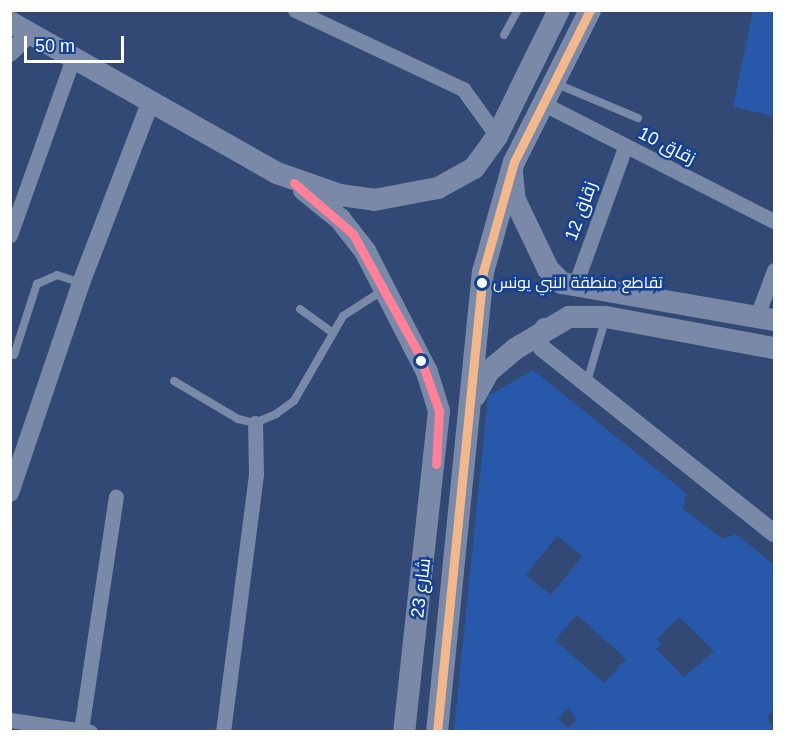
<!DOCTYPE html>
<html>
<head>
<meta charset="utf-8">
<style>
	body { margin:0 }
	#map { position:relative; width:785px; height:742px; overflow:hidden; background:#324975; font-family:Arial,Cairo,sans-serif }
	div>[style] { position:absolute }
	.green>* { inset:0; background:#2858a9 }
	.service>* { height:8px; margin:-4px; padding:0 4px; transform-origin:4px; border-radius:4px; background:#798aa8 }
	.minor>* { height:15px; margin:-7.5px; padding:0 7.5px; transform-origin:7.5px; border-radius:7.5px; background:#798aa8 }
	.tertiary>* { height:18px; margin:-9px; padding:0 9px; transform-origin:9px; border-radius:9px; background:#798aa8 }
	.primary>* { height:22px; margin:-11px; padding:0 11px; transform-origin:11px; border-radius:11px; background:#7989a7 }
	.bus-1>* { height:9px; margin:-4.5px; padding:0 4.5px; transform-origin:4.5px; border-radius:4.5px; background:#ff8098 }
	.bus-2>* { height:9px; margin:-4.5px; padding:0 4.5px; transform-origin:4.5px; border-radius:4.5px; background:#f1b78d }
	.dots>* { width:16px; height:16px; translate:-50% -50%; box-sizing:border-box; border:3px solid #154192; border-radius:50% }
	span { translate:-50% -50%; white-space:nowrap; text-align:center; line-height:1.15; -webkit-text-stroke:5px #154192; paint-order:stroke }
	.bus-label { font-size:16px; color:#fff }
	.left { translate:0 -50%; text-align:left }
	.street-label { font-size:18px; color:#fff }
	.frame { position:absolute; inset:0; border:12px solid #fff; pointer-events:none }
	.scale { position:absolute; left:24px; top:36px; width:100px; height:27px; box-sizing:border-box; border:3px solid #fff; border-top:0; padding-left:8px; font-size:18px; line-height:21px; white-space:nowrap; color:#fff; -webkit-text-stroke:4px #154192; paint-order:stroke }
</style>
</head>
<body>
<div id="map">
	<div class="green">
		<i style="clip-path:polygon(753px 11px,774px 11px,774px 116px,733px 107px)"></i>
		<i style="clip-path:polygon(evenodd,533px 370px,686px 493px,683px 509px,723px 539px,736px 534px,774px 565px,774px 709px,767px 717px,774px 731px,454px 731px,488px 396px,533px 370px,557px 536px,582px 556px,551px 595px,526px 575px,557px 536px,533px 370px,577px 615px,626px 659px,604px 683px,555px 640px,577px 615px,533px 370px,679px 617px,714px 651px,684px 677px,656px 649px,661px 644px,657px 639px,679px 617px,533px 370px,569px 708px,577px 720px,568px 728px,558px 718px,569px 708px)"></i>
	</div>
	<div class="service">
		<i style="left:504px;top:35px;width:29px;rotate:-61deg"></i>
		<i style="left:557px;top:84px;width:88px;rotate:22.8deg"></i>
		<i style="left:300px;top:309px;width:39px;rotate:36deg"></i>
		<i style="left:14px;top:355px;width:75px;rotate:-72.1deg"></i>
		<i style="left:37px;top:284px;width:22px;rotate:-24deg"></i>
		<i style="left:57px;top:275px;width:25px;rotate:18deg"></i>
		<i style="left:174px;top:381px;width:74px;rotate:30.7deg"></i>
		<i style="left:238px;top:419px;width:17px;rotate:13deg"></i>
		<i style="left:255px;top:423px;width:23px;rotate:-23deg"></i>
		<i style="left:276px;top:414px;width:22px;rotate:-36deg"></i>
		<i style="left:294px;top:401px;width:98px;rotate:-60deg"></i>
		<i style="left:343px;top:316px;width:46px;rotate:-32.7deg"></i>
		<i style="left:587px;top:382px;width:65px;rotate:-73.8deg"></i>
	</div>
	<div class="minor">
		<i style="left:295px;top:10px;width:186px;rotate:25.2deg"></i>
		<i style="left:463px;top:89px;width:58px;rotate:54.1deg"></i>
		<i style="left:542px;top:103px;width:260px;rotate:27deg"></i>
		<i style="left:10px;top:235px;width:188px;rotate:-70.4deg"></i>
		<i style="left:574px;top:288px;width:150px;rotate:-70.1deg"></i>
		<i style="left:757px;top:316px;width:49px;rotate:-69.7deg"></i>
		<i style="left:10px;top:720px;width:81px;rotate:8.5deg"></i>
		<i style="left:81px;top:730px;width:236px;rotate:-81.5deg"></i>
		<i style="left:223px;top:732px;width:261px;rotate:-82.7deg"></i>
		<i style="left:256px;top:473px;width:50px;rotate:-91.1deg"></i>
	</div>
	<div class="tertiary">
		<i style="left:10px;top:53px;width:28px;rotate:-45deg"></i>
		<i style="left:544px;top:327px;width:13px;rotate:122deg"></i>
		<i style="left:537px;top:338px;width:11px;rotate:63deg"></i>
		<i style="left:542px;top:348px;width:297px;rotate:38.6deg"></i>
		<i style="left:10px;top:493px;width:222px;rotate:-71.3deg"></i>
		<i style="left:81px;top:283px;width:193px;rotate:-69deg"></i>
	</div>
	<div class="primary">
		<i style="left:10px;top:22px;width:307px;rotate:29.5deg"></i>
		<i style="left:277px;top:173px;width:67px;rotate:19.2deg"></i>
		<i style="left:340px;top:195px;width:34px;rotate:8deg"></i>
		<i style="left:374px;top:200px;width:65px;rotate:-10.6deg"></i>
		<i style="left:438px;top:188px;width:41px;rotate:-29.1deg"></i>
		<i style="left:474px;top:168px;width:39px;rotate:-54deg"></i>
		<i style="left:497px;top:136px;width:140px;rotate:-63.8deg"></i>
		<i style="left:512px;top:173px;width:27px;rotate:84deg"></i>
		<i style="left:515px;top:200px;width:76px;rotate:64.4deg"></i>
		<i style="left:548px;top:269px;width:20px;rotate:45deg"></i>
		<i style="left:562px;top:283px;width:215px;rotate:9.9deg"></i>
		<i style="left:304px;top:190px;width:46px;rotate:38.9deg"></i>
		<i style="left:340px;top:219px;width:41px;rotate:52deg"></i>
		<i style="left:365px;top:251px;width:136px;rotate:62.9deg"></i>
		<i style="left:427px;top:372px;width:41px;rotate:72.9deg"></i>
		<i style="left:439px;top:411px;width:323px;rotate:96.2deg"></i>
		<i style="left:475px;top:396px;width:29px;rotate:-61deg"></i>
		<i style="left:489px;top:371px;width:34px;rotate:-40deg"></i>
		<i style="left:515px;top:349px;width:63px;rotate:-30.7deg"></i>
		<i style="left:569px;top:317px;width:37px"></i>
		<i style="left:606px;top:317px;width:171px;rotate:10.5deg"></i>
		<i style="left:437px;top:732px;width:462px;rotate:-84.3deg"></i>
		<i style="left:483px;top:272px;width:114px;rotate:-74.3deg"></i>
		<i style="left:514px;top:162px;width:170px;rotate:-63.4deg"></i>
	</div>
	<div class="bus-1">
		<i style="left:294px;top:183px;width:78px;rotate:40.8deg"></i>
		<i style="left:353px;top:234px;width:137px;rotate:61.2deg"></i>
		<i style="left:419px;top:354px;width:60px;rotate:70.7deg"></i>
		<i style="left:439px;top:411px;width:53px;rotate:93.2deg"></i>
	</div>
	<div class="bus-2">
		<i style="left:437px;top:732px;width:462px;rotate:-84.3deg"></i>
		<i style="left:483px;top:272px;width:114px;rotate:-74.3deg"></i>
		<i style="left:514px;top:162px;width:170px;rotate:-63.4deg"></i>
	</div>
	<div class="dots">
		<i style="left:482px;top:283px;background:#fff"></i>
		<i style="left:421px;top:361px;background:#fff"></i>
	</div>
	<div class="bus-label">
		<span class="left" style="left:493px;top:283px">تقاطع منطقة النبي يونس</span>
	</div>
	<div class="street-label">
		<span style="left:667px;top:146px;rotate:27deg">زقاق 10</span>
		<span style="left:581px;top:211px;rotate:-70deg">زقاق 12</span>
		<span style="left:421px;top:588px;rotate:-83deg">شارع 23</span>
	</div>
	<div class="frame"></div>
	<div class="scale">50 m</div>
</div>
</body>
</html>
